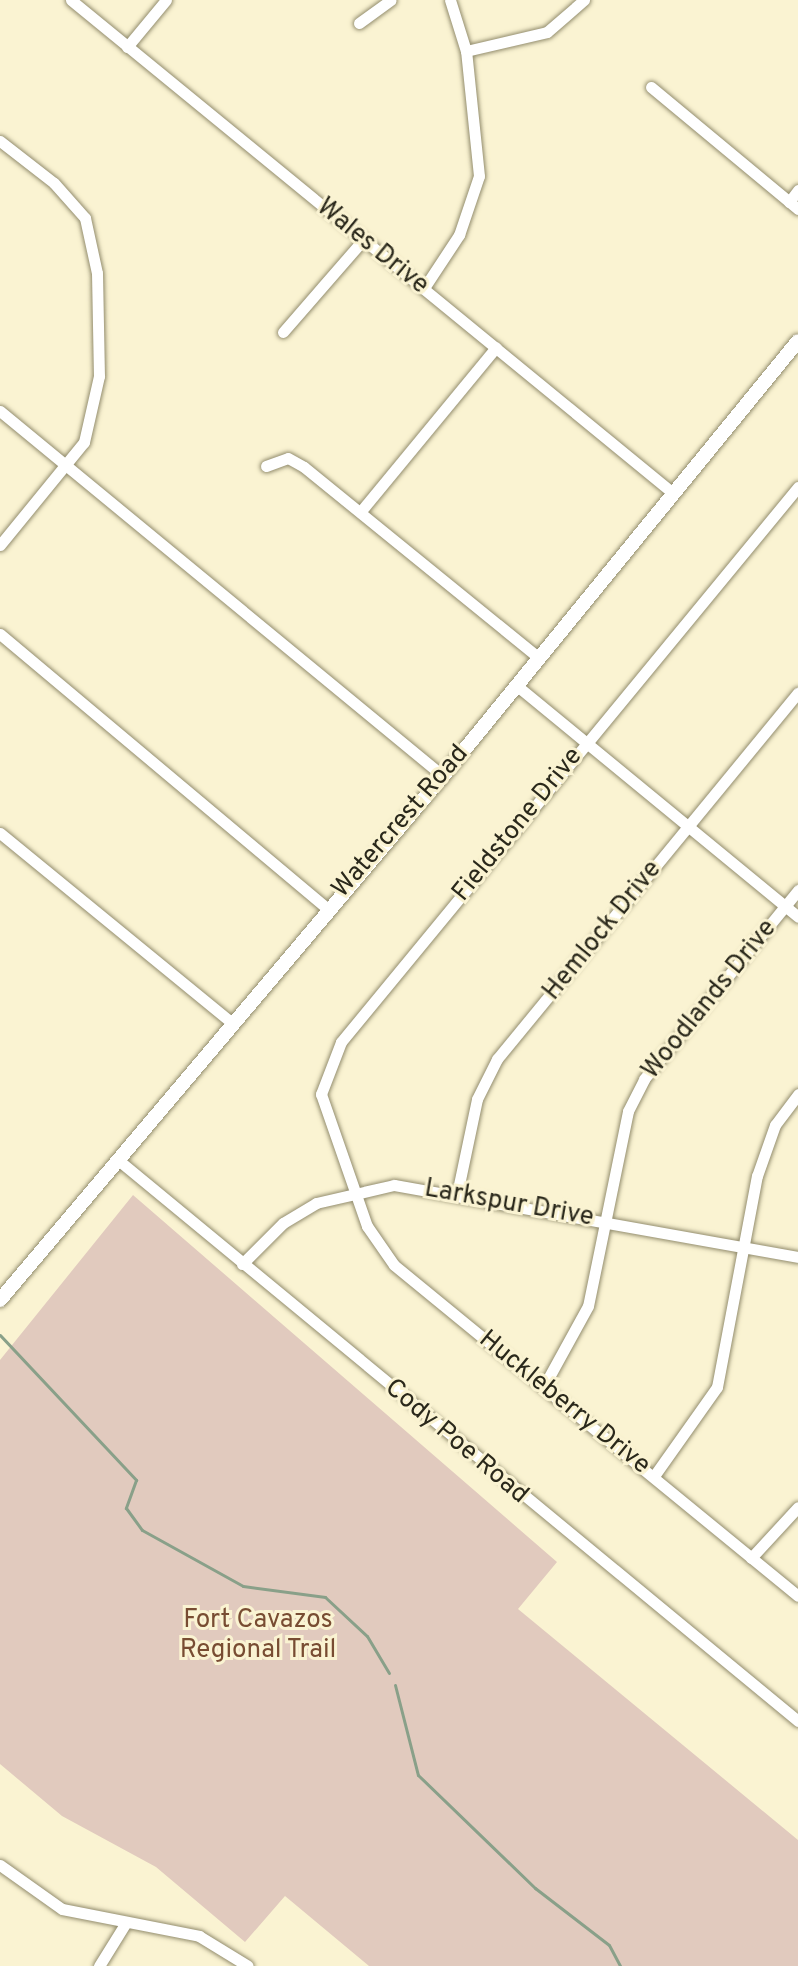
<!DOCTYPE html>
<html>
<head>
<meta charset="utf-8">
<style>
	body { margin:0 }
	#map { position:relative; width:798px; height:1966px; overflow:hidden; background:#faf3d2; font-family:Overpass,sans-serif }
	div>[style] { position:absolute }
	.green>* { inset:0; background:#e1cabe }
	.stream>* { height:3px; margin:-1.5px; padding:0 1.5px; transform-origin:1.5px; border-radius:1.5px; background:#89a089 }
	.roads { filter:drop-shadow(0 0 2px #938d6e) drop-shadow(0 0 2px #938d6e) }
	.minor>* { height:11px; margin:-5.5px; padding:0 5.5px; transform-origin:5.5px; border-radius:5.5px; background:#fff }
	.tertiary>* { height:14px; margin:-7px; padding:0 7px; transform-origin:7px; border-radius:7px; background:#fff }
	span { translate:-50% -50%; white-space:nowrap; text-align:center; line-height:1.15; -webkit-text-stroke:6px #faf3d2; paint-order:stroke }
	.street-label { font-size:26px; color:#2a281b }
	.park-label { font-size:26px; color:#784c32 }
</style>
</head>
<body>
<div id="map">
	<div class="green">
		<i style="clip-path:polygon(133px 1195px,557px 1562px,518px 1609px,798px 1840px,798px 1966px,369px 1966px,285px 1896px,245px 1942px,156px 1867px,62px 1816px,0 1764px,0 1360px)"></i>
	</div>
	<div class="stream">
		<i style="left:0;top:1335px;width:199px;rotate:46.8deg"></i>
		<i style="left:136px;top:1480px;width:30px;rotate:110deg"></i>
		<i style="left:126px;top:1508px;width:27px;rotate:54deg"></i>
		<i style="left:142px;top:1530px;width:115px;rotate:29deg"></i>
		<i style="left:243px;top:1586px;width:83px;rotate:7.6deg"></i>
		<i style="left:325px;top:1597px;width:57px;rotate:42.9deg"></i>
		<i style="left:367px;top:1636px;width:43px;rotate:59.3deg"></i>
		<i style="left:395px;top:1685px;width:93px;rotate:75.7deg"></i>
		<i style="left:418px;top:1775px;width:163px;rotate:44deg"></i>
		<i style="left:535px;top:1888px;width:93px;rotate:37.6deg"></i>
		<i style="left:609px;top:1945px;width:24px;rotate:62deg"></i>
	</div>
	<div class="roads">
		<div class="minor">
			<i style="left:71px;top:0;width:778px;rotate:39.32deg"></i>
			<i style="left:359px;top:23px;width:39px;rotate:-36deg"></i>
			<i style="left:127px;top:47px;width:61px;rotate:-50.3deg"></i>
			<i style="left:466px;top:51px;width:83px;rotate:-13.2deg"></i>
			<i style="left:547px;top:32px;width:49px;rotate:-40.9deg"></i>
			<i style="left:651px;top:87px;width:191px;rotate:39.7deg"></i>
			<i style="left:0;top:141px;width:68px;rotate:37.9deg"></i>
			<i style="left:54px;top:183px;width:47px;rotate:48.5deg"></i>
			<i style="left:85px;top:218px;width:56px;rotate:77.7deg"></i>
			<i style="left:97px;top:273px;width:103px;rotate:88.9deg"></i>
			<i style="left:99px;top:376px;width:68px;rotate:102.8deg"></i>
			<i style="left:84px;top:442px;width:133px;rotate:129.2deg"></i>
			<i style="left:789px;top:202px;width:15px;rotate:-53deg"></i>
			<i style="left:424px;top:288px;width:64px;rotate:-56.6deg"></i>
			<i style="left:459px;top:235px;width:62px;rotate:-71.3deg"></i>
			<i style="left:479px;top:176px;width:126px;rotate:-95.9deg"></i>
			<i style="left:466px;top:51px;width:53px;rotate:-107.4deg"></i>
			<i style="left:283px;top:332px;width:122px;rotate:-49deg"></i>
			<i style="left:0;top:411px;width:574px;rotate:39.49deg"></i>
			<i style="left:266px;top:466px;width:23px;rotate:-20deg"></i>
			<i style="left:288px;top:458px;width:18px;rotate:29deg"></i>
			<i style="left:304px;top:467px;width:301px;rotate:39.1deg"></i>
			<i style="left:798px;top:487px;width:719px;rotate:129.47deg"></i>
			<i style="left:341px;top:1042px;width:56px;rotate:111deg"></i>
			<i style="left:321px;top:1094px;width:140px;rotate:70.8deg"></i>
			<i style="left:367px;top:1226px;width:47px;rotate:55.3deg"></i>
			<i style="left:394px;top:1265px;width:522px;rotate:39.33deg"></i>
			<i style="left:361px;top:511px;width:212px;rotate:-50.5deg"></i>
			<i style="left:0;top:634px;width:426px;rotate:40deg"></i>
			<i style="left:516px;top:685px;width:365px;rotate:39.4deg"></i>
			<i style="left:0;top:833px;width:298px;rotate:39.3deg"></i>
			<i style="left:117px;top:1159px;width:883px;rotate:39.53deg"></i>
			<i style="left:457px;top:1194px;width:97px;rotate:-78.1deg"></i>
			<i style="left:477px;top:1099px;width:45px;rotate:-63.4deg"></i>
			<i style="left:497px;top:1059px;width:474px;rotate:-50.6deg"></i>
			<i style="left:242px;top:1264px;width:58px;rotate:-45deg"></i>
			<i style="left:283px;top:1223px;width:39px;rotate:-31deg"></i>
			<i style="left:316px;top:1203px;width:80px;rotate:-13deg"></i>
			<i style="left:394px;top:1185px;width:410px;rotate:10.1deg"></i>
			<i style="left:544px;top:1386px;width:91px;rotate:-61.2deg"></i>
			<i style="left:588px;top:1306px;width:199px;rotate:-78.4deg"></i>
			<i style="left:628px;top:1111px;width:36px;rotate:-63deg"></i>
			<i style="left:644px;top:1079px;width:244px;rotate:-50.8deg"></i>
			<i style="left:654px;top:1476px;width:109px;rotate:-54.7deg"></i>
			<i style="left:717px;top:1387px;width:215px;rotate:-79.3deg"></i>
			<i style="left:757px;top:1176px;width:54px;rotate:-70.6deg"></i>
			<i style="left:775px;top:1125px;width:39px;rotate:-53deg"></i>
			<i style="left:751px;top:1558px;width:69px;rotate:-47.3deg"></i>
			<i style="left:0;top:1865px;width:76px;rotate:35.4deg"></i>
			<i style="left:62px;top:1909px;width:140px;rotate:11.1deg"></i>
			<i style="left:199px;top:1936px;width:57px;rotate:31.5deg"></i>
			<i style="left:99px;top:1966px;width:49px;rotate:-58.2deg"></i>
		</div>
		<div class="tertiary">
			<i style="left:0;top:1300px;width:686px;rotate:-49.79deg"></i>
			<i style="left:443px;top:776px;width:561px;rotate:-50.78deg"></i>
		</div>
	</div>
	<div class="street-label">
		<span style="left:372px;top:247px;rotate:39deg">Wales Drive</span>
		<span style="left:401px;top:822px;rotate:-49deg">Watercrest Road</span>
		<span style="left:518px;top:825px;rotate:-51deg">Fieldstone Drive</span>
		<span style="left:603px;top:931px;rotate:-51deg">Hemlock Drive</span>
		<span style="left:710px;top:1000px;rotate:-51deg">Woodlands Drive</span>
		<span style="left:509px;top:1204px;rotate:10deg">Larkspur Drive</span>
		<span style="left:564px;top:1403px;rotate:39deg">Huckleberry Drive</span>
		<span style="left:456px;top:1442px;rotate:40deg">Cody Poe Road</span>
	</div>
	<div class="park-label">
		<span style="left:258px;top:1636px">Fort Cavazos<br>Regional Trail</span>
	</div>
</div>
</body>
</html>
